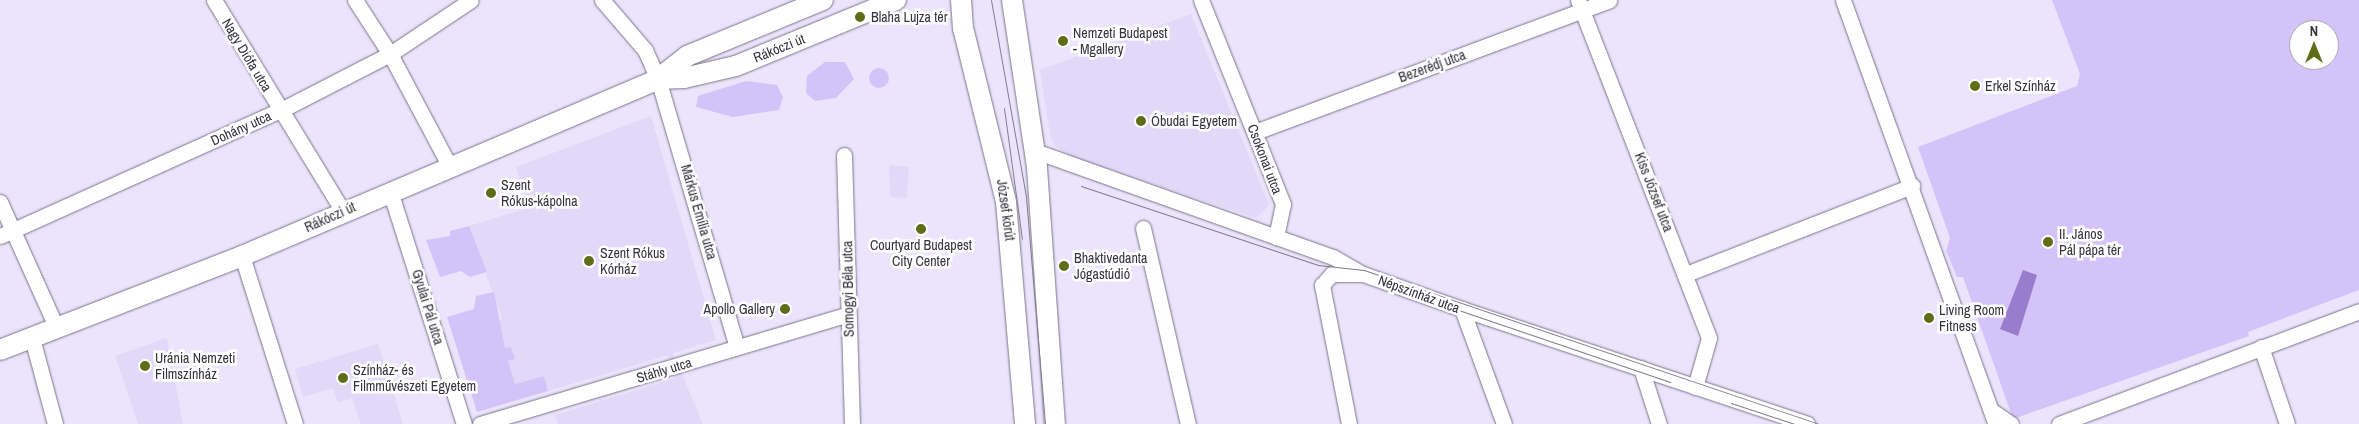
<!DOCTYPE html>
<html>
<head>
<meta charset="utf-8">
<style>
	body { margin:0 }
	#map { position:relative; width:2359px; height:424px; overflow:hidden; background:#ebe4fc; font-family:"Archivo Narrow",sans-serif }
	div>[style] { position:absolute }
	.built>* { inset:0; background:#e2d9f8 }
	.green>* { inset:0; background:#d4c3f9 }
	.round { border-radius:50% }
	.water>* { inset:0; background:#987dcc }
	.roads { filter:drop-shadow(0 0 1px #7a7489) drop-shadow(0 0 1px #7a7489) }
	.minor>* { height:15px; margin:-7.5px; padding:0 7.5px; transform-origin:7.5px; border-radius:7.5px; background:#fff }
	.major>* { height:20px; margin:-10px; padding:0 10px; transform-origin:10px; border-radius:10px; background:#fff }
	.tram>* { height:1px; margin:-0.5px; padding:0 0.5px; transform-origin:0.5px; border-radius:0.5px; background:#827d8c }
	.dots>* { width:14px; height:14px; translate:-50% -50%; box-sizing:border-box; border:2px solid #fff; border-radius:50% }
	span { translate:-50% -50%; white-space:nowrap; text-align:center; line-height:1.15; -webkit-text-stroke:5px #fff; paint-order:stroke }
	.poi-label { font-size:14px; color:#36333c }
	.left { translate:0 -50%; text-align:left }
	.right { translate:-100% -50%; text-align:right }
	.street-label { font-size:14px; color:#36333c }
	.north { position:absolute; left:2289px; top:20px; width:50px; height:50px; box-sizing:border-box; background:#fff; border:1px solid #afadb1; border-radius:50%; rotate:0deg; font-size:14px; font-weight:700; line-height:20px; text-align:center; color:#36333c }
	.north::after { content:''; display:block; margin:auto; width:18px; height:22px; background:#5f6d18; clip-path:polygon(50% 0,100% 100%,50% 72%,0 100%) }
</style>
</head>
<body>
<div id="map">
	<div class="built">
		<i style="clip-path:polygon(1191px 14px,1269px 205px,1256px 218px,1071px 157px,1055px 146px,1050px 135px,1040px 70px)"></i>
		<i style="clip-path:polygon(651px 116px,716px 340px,673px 353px,703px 424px,558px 424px,555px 415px,675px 378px,668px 355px,548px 391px,544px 376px,515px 384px,508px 361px,515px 359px,505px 348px,497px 321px,502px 319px,469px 226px,527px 208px,516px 167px)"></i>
		<i style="clip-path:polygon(889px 165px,909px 167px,907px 198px,890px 197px)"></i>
		<i style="clip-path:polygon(167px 338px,183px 424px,138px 424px,115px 356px)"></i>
		<i style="clip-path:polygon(378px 344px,403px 424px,361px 424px,352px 398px,338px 403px,333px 388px,303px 397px,295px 369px)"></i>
	</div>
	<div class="green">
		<i style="clip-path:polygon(evenodd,2052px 0,2359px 0,2359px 290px,2248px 332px,2249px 336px,2013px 419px,1963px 277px,1957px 277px,1946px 251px,1950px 238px,1918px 147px,2077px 86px,2080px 74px,2052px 0,2299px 30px,2329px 30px,2329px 60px,2299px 60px,2299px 30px)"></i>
		<i style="clip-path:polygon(825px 62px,845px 62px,854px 79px,836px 98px,815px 101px,806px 93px,807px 76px)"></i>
		<i class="round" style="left:869px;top:68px;width:20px;height:20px"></i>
		<i style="clip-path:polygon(746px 81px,777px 85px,783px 97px,779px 110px,733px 117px,696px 107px,698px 96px)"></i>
		<i style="clip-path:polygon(469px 226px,487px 272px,470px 277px,461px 271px,440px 277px,426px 240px,450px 236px,450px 231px)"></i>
		<i style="clip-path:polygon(494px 292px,505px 348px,511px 347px,515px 359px,508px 361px,515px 384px,544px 376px,548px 391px,477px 412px,447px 317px,474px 309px,476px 296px)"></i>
	</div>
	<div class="water">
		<i style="clip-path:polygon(2023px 270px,2037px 275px,2018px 336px,2000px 329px)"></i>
	</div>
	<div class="roads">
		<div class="minor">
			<i style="left:214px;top:0;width:247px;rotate:58.6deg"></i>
			<i style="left:355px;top:0;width:64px;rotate:57.1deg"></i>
			<i style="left:390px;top:54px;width:126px;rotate:62deg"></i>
			<i style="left:602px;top:0;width:66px;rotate:49.3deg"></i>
			<i style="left:645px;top:50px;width:32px;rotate:66deg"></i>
			<i style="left:658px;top:79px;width:279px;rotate:73.6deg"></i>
			<i style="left:1201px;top:0;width:220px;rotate:68.1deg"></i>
			<i style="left:1283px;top:204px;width:34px;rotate:102deg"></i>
			<i style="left:1578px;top:0;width:362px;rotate:68.8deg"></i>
			<i style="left:1709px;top:338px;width:51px;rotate:105.9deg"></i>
			<i style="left:1843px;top:0;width:451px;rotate:70.2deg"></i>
			<i style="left:1255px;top:132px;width:378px;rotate:-20.4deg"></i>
			<i style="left:1035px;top:151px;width:316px;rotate:19.6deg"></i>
			<i style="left:1333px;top:257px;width:34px;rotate:30deg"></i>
			<i style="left:1363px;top:274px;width:105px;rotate:19.5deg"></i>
			<i style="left:1462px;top:309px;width:364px;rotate:18.4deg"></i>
			<i style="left:844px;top:155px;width:269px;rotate:88.3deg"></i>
			<i style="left:390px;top:191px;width:244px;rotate:72.4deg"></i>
			<i style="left:0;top:202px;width:139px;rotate:65.8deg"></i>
			<i style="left:1143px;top:228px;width:201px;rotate:77.1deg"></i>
			<i style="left:0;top:236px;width:308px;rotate:-24.2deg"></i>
			<i style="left:281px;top:110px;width:123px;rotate:-27.2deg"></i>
			<i style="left:390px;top:54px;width:97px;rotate:-33.7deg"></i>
			<i style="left:242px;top:256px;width:176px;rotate:72.5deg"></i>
			<i style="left:1686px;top:274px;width:243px;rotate:-21.3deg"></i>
			<i style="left:1462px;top:309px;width:122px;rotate:69.9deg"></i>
			<i style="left:32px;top:338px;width:89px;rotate:75deg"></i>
			<i style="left:2261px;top:347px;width:81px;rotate:71.3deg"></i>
			<i style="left:1641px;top:368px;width:59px;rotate:72.2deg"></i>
			<i style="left:1992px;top:411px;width:23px;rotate:34deg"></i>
			<i style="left:480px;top:424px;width:384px;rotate:-16.6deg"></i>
			<i style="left:1349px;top:424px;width:142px;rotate:-101deg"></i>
			<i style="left:1322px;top:285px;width:15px;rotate:-48deg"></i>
			<i style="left:1332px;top:274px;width:29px"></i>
			<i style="left:2059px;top:424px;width:321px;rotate:-20.6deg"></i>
		</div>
		<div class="major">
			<i style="left:961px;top:0;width:28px;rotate:86deg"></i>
			<i style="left:963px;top:28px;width:179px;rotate:76.1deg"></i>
			<i style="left:1006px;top:202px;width:223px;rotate:85.1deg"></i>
			<i style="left:1012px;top:0;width:170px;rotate:81.5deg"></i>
			<i style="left:1037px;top:168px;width:257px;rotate:86deg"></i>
			<i style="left:658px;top:79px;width:26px;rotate:-2deg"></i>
			<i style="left:684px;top:78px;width:53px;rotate:-13deg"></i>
			<i style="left:736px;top:66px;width:173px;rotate:-22.4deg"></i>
			<i style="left:0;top:350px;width:260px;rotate:-21.2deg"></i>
			<i style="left:242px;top:256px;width:452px;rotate:-23deg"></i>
			<i style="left:658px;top:79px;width:37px;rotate:-38deg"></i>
			<i style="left:687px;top:56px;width:147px;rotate:-22.4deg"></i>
		</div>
	</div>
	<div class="tram">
		<i style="left:991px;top:0;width:200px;rotate:79.9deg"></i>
		<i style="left:1026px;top:197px;width:228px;rotate:85.2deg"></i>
		<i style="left:1004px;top:108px;width:132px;rotate:82.2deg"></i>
		<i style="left:1081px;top:186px;width:250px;rotate:18.4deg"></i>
		<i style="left:1318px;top:265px;width:46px;rotate:6.2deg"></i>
		<i style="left:1364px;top:270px;width:480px;rotate:18.7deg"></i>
		<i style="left:1388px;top:286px;width:298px;rotate:18.8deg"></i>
		<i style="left:1731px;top:403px;width:67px;rotate:18.2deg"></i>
	</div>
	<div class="dots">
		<i style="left:860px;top:17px;background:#5f6d18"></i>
		<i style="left:1063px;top:41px;background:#5f6d18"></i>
		<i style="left:1975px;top:86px;background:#5f6d18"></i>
		<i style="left:1141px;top:121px;background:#5f6d18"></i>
		<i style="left:491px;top:193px;background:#5f6d18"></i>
		<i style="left:921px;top:229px;background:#5f6d18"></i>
		<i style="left:2048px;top:242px;background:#5f6d18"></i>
		<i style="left:589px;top:261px;background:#5f6d18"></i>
		<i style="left:1064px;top:266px;background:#5f6d18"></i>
		<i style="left:785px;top:309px;background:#5f6d18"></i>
		<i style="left:1929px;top:318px;background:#5f6d18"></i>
		<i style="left:145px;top:366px;background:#5f6d18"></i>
		<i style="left:343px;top:378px;background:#5f6d18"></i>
	</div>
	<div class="poi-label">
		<span class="left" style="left:871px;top:17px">Blaha Lujza tér</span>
		<span class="left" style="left:1073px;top:41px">Nemzeti Budapest<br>- Mgallery</span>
		<span class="left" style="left:1985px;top:86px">Erkel Színház</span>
		<span class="left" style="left:1151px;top:121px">Óbudai Egyetem</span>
		<span class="left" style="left:501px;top:193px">Szent<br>Rókus-kápolna</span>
		<span class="left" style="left:2059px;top:242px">II. János<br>Pál pápa tér</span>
		<span style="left:921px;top:253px">Courtyard Budapest<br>City Center</span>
		<span class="left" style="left:600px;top:261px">Szent Rókus<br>Kórház</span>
		<span class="left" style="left:1074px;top:266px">Bhaktivedanta<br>Jógastúdió</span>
		<span class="right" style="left:775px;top:309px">Apollo Gallery</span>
		<span class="left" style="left:1939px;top:318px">Living Room<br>Fitness</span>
		<span class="left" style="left:155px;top:366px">Uránia Nemzeti<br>Filmszínház</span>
		<span class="left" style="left:353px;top:378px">Színház- és<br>Filmművészeti Egyetem</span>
	</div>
	<div class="street-label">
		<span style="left:779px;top:48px;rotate:-22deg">Rákóczi út</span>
		<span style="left:247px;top:55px;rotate:59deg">Nagy Diófa utca</span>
		<span style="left:1432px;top:66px;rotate:-20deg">Bezerédj utca</span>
		<span style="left:241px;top:128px;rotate:-24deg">Dohány utca</span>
		<span style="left:1265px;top:159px;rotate:69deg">Csokonai utca</span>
		<span style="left:1654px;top:192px;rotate:69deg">Kiss József utca</span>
		<span style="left:1006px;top:210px;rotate:82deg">József körút</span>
		<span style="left:699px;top:212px;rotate:74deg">Márkus Emília utca</span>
		<span style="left:330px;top:217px;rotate:-24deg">Rákóczi út</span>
		<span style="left:848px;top:289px;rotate:-91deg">Somogyi Béla utca</span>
		<span style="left:1419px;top:294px;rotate:20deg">Népszínház utca</span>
		<span style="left:428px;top:307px;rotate:73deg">Gyulai Pál utca</span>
		<span style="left:664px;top:370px;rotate:-17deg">Stáhly utca</span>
	</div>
	<div class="north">N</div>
</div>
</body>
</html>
